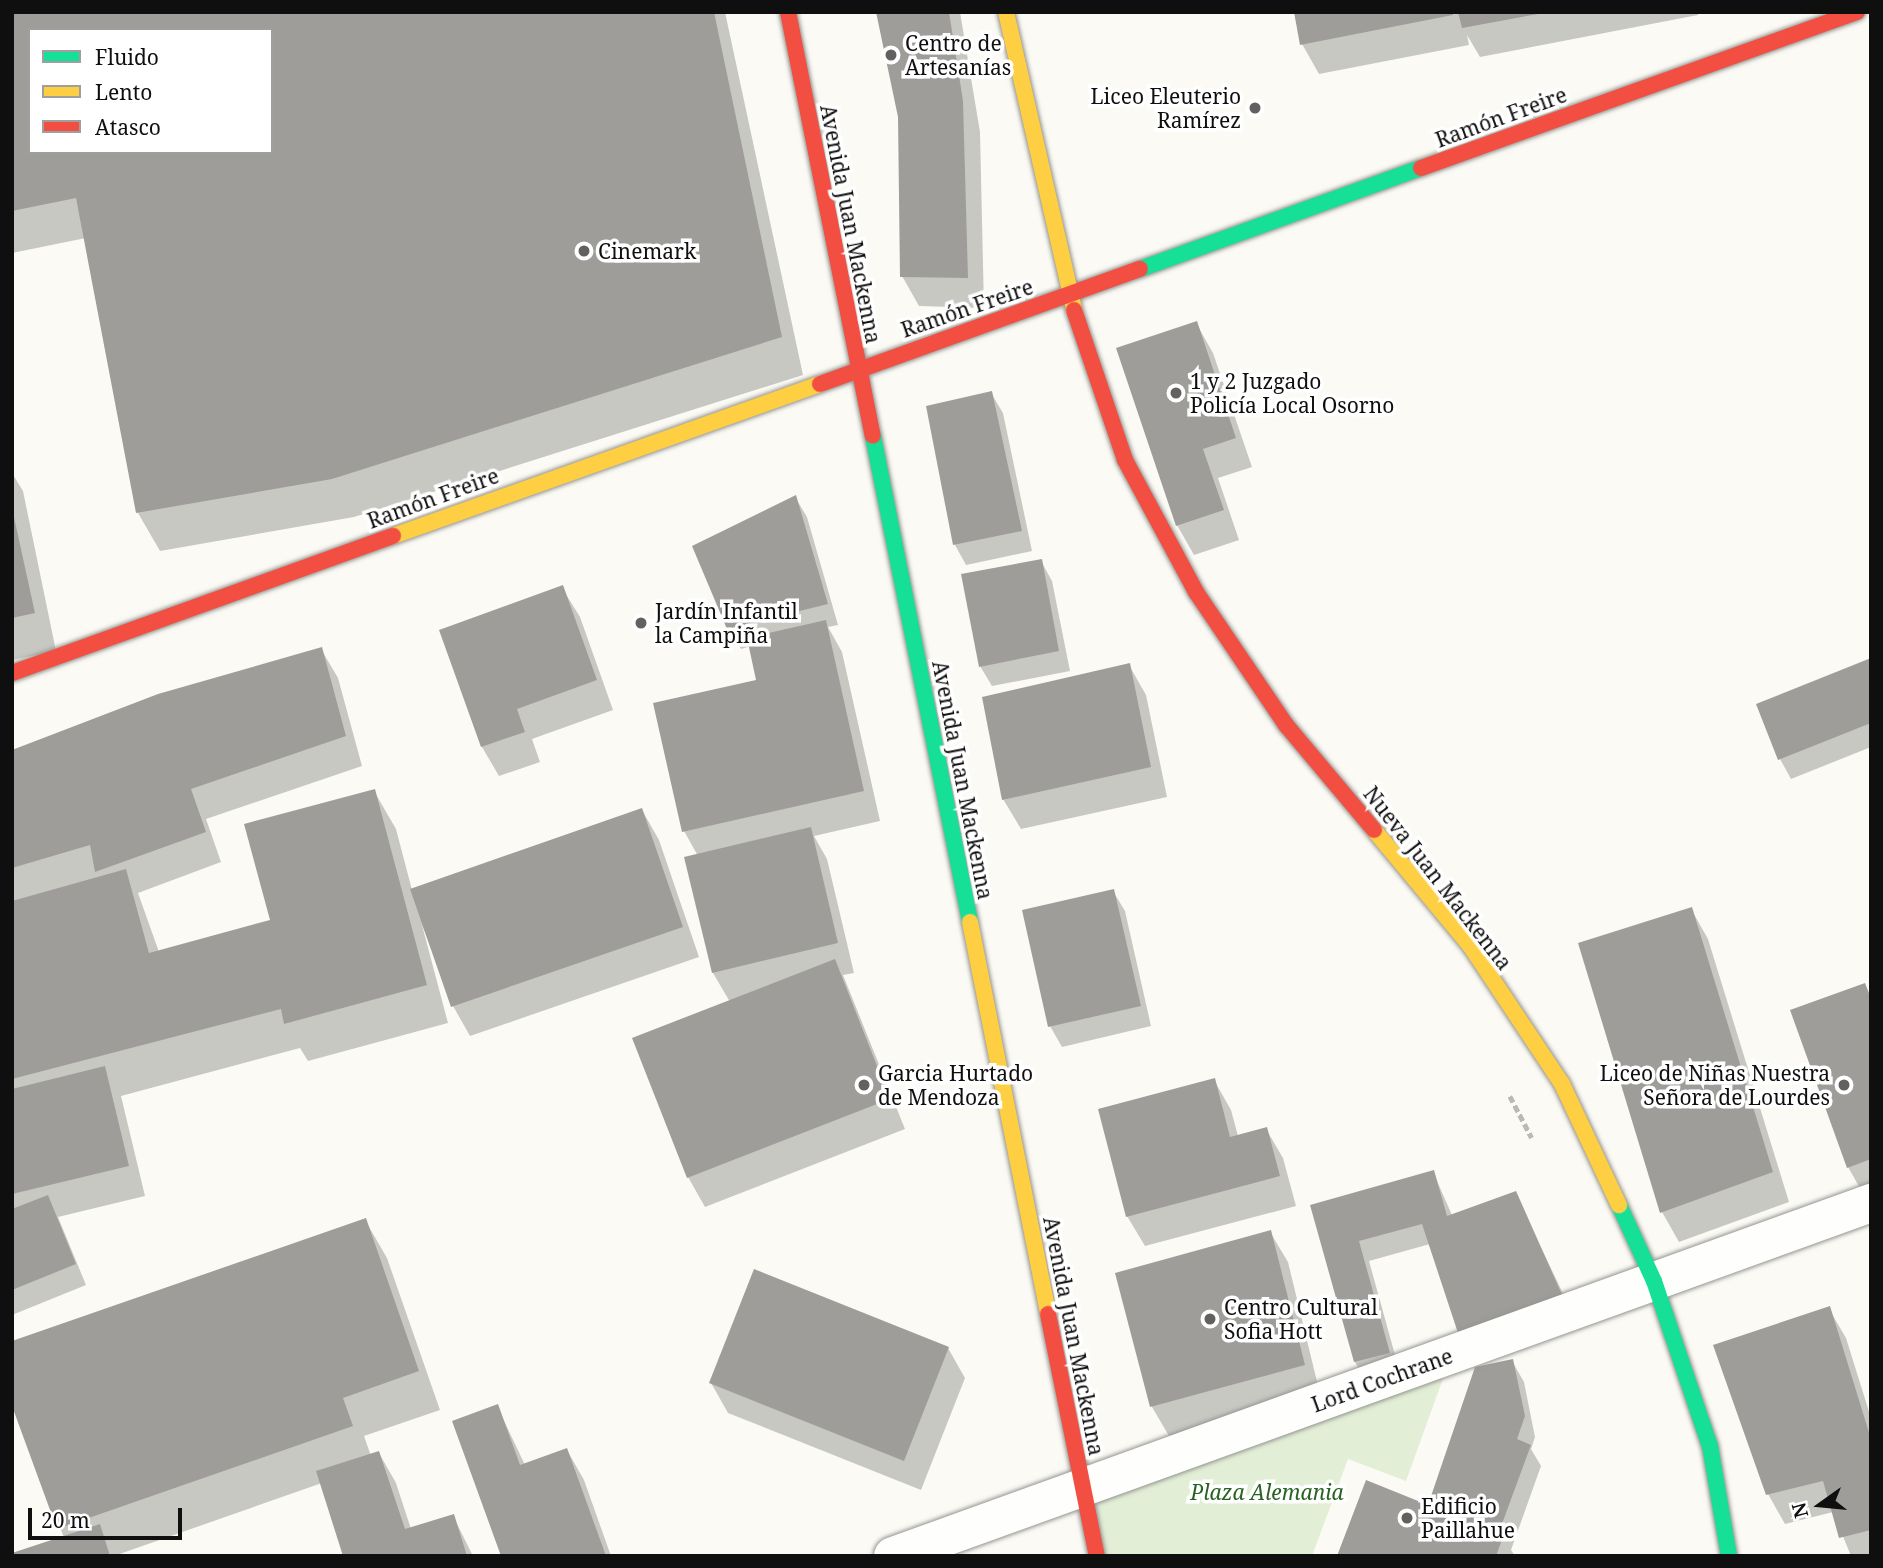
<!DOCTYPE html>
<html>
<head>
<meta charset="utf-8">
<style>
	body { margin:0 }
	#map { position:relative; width:1883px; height:1568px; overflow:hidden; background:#fbfaf4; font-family:"Noto Serif",serif }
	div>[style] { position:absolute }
	.green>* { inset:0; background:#e2efd6 }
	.shadow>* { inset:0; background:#0003 }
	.building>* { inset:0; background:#9f9d9a }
	.path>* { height:4.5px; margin-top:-2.25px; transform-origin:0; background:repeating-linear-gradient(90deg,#b9b9b8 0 7px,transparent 0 10.5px) }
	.roads { filter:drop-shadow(0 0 2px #959592) drop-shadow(0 0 2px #959592) }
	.street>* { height:38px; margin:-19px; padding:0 19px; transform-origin:19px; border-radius:19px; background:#fefefd }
	.fast>* { height:16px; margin:-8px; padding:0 8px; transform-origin:8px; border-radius:8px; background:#16e098 }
	.slow>* { height:16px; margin:-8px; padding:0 8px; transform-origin:8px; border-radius:8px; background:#ffcf43 }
	.jam>* { height:16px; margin:-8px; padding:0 8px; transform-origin:8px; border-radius:8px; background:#f24e42 }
	.dots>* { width:19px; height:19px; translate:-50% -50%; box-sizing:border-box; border:4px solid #fff; border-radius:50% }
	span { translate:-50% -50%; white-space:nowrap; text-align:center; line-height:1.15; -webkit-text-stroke:7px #fff; paint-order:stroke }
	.poi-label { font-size:21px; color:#0f0f0f }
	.left { translate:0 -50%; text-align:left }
	.right { translate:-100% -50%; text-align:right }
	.street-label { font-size:21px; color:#0f0f0f }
	.park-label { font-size:21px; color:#296223; font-style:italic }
	.frame { position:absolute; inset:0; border:14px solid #0f0f0f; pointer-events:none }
	.legend { position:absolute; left:28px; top:28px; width:245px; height:126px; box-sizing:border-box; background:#fff; border:2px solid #9f9f9f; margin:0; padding:9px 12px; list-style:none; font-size:21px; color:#0f0f0f }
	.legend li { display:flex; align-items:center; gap:14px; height:35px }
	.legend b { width:35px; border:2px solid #9f9f9f }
	.north { position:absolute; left:1785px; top:1470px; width:70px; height:70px; -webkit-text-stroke:5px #fff; paint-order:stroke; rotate:255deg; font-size:19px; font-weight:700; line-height:28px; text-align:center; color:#0f0f0f }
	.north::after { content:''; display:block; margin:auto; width:24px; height:32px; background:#0f0f0f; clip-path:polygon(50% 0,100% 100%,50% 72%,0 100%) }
	.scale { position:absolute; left:28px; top:1508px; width:154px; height:32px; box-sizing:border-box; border:4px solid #0f0f0f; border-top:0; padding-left:9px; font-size:21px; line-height:24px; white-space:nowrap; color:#0f0f0f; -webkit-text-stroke:5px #fff; paint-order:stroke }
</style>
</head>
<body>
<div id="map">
	<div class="green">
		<i style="clip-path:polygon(1449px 1362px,1406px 1481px,1348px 1459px,1312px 1556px,1097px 1556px,1084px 1489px)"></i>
	</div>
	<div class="shadow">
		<i style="clip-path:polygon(evenodd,12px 12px,725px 12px,803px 375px,354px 517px,160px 551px,138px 513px,86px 238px,12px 253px,12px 12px,30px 30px,271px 30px,271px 152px,30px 152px,30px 30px)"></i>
		<i style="clip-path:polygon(878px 12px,960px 12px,980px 132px,984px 308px,919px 306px,902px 276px,900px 117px)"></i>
		<i style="clip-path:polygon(1296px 12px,1698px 12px,1698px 15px,1480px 57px,1467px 35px,1469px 45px,1319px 74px,1302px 44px)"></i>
		<i style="clip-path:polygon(1196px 323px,1213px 353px,1252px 467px,1218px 478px,1239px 540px,1194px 555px,1177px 525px)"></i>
		<i style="clip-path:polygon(991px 393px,1003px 413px,1032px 551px,966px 565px,955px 545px)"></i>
		<i style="clip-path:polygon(12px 473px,23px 491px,56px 651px,12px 660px)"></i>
		<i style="clip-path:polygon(795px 497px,807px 517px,838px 625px,828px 627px,842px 652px,880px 821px,814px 836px,827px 859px,854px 973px,843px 975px,905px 1129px,705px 1207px,688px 1177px,730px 1002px,713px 973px,686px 858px,698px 856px,684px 831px,758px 682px,751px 646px,741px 649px,729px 628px)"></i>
		<i style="clip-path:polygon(1041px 561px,1052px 581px,1070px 671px,992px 686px,980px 666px)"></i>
		<i style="clip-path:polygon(562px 588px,580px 617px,613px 710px,532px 739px,540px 762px,499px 776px,482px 747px,441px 631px)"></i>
		<i style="clip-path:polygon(321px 649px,338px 678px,362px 766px,206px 819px,221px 862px,138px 893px,159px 952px,272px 921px,374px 791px,396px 829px,412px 890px,642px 810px,659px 840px,699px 957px,470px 1036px,453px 1006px,422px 925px,448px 1023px,308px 1061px,300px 1048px,121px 1096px,145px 1196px,58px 1217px,86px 1285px,12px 1315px,12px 754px)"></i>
		<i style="clip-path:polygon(1871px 660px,1871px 747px,1791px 779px,1780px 759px)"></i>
		<i style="clip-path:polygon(1129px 665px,1146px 695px,1167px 797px,1021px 829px,1003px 799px)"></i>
		<i style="clip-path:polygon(1113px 891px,1125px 911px,1151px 1026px,1062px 1047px,1050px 1026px)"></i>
		<i style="clip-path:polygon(1691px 909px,1708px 939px,1789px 1202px,1679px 1242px,1662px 1212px)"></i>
		<i style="clip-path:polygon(1865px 985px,1871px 996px,1871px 1195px,1865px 1197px,1848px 1167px)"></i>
		<i style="clip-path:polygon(1214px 1080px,1231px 1110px,1238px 1136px,1266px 1129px,1283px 1158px,1296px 1206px,1145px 1246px,1127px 1216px)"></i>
		<i style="clip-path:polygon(1433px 1172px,1452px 1215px,1515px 1193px,1579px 1327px,1430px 1244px,1369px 1261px,1400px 1373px,1367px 1382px,1355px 1362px,1312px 1206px)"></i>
		<i style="clip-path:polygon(365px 1220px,387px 1258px,440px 1410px,364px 1436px,371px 1456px,379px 1453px,396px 1483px,411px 1529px,453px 1516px,473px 1556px,345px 1556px,322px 1483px,114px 1556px,12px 1556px,64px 1538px,12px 1396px)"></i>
		<i style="clip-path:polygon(1270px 1232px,1288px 1262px,1320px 1394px,1169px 1436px,1152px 1407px,1118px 1275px)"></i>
		<i style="clip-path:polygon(1829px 1309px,1846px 1338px,1871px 1418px,1871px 1556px,1851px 1556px,1833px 1512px,1785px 1524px,1768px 1494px)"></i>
		<i style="clip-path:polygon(948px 1348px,965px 1378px,921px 1490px,728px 1413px,711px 1383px)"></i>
		<i style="clip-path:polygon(1512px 1361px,1524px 1382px,1535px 1437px,1531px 1449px,1541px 1466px,1511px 1550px,1515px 1556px,1339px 1556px,1429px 1507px)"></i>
		<i style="clip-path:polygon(497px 1406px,525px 1465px,567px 1450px,584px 1480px,611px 1556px,503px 1556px)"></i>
	</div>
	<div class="building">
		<i style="clip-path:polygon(evenodd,12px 12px,714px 12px,782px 337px,332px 479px,136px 513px,76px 198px,12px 211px,12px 12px,30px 30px,271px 30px,271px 152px,30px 152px,30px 30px)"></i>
		<i style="clip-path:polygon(876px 12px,949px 12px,963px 101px,968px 278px,900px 277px,898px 117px)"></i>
		<i style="clip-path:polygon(1294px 12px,1452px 12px,1453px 15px,1300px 45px)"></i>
		<i style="clip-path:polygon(1458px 12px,1538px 12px,1538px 14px,1462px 28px)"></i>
		<i style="clip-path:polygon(1197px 321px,1236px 438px,1203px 449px,1224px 510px,1176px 526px,1116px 348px)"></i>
		<i style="clip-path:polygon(992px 391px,1022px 531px,953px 545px,926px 406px)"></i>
		<i style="clip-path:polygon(796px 495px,828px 604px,727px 629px,692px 546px)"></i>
		<i style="clip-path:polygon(12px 508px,35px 613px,12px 618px)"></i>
		<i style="clip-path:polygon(1042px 559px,1059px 651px,979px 667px,961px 574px)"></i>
		<i style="clip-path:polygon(563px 585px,597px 680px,517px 709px,525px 732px,481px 747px,439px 630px)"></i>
		<i style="clip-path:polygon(826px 620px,864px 791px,682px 832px,653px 703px,756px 680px,747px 638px)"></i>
		<i style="clip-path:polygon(322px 647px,346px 736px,191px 789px,206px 832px,95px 872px,90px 845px,12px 868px,12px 750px,158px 694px)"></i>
		<i style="clip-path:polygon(1871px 658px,1871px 723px,1778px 760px,1756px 704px)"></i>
		<i style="clip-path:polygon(1130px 663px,1151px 767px,1002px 800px,982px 697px)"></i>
		<i style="clip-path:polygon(375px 789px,427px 985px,284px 1024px,281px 1009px,12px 1079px,12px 901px,126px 869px,149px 953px,270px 920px,244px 824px)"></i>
		<i style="clip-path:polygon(642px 808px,683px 927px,451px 1007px,410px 889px)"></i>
		<i style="clip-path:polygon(811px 827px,838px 943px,712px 973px,684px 857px)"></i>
		<i style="clip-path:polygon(1114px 889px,1141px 1006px,1048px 1027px,1022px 910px)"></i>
		<i style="clip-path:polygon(1692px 907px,1773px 1172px,1660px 1213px,1578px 943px)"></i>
		<i style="clip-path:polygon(835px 959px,890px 1099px,687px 1178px,632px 1038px)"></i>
		<i style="clip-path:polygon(1865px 983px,1871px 999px,1871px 1159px,1847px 1168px,1790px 1010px)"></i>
		<i style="clip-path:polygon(105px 1066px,129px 1166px,12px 1194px,12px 1089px)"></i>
		<i style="clip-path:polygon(1215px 1078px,1230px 1137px,1267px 1127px,1280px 1176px,1126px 1217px,1098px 1109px)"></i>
		<i style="clip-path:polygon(1434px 1170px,1447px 1216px,1516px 1191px,1563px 1297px,1458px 1333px,1422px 1224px,1359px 1241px,1390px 1353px,1354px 1362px,1310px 1205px)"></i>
		<i style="clip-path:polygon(48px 1195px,76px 1264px,12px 1290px,12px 1209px)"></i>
		<i style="clip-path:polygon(366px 1218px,419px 1371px,343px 1398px,353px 1426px,57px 1529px,12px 1406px,12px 1341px)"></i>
		<i style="clip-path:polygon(1271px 1230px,1305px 1365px,1150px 1407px,1115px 1273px)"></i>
		<i style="clip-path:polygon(754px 1269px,949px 1347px,904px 1461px,709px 1383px)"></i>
		<i style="clip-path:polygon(1830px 1306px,1871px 1439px,1871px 1530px,1839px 1538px,1823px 1481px,1766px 1495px,1713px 1345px)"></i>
		<i style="clip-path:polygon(1513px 1359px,1525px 1416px,1517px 1439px,1531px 1445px,1499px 1532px,1504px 1534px,1496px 1556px,1337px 1556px,1366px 1480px,1428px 1505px,1475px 1367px)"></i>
		<i style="clip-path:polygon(498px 1404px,520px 1465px,567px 1448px,606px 1556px,501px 1556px,452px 1421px)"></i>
		<i style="clip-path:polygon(379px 1451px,405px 1529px,454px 1514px,467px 1556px,343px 1556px,316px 1471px)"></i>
		<i style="clip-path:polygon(100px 1524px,110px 1556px,12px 1556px,12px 1553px)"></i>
	</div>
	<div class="path">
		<i style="left:1510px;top:1096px;width:47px;rotate:62.4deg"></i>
	</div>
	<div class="roads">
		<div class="street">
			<i style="left:893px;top:1556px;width:1040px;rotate:-19.85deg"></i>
		</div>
		<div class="fast">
			<i style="left:1140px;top:269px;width:299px;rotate:-19.8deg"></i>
			<i style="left:873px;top:436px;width:496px;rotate:78.7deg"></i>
			<i style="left:1619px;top:1205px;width:84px;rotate:65.3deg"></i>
			<i style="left:1654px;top:1281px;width:174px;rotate:71.3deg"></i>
			<i style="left:1710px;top:1446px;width:112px;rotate:80.2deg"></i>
		</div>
		<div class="slow">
			<i style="left:1006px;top:12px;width:306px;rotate:77.1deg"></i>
			<i style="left:393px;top:536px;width:453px;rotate:-19.6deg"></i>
			<i style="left:1374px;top:830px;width:152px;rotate:50.3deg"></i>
			<i style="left:1471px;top:947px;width:164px;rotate:56.4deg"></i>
			<i style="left:1562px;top:1084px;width:134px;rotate:64.8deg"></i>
			<i style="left:970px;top:922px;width:400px;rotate:78.7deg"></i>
		</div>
		<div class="jam">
			<i style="left:788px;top:12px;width:432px;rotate:78.7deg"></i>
			<i style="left:1421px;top:168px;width:463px;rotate:-19.7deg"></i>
			<i style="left:1074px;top:310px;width:158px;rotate:71.2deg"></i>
			<i style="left:1125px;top:460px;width:150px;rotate:61.7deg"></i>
			<i style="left:1196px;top:592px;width:161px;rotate:55.9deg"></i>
			<i style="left:1286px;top:725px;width:137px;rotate:50deg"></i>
			<i style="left:820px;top:384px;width:340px;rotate:-19.8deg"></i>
			<i style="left:12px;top:673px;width:405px;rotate:-19.8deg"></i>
			<i style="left:1048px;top:1314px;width:247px;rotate:78.6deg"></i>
		</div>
	</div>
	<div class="dots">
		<i style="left:891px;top:55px;background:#62615f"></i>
		<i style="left:1255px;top:108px;background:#62615f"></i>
		<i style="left:584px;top:251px;background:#62615f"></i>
		<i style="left:1176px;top:393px;background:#62615f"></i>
		<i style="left:641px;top:623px;background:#62615f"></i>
		<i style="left:864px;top:1085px;background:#62615f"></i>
		<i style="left:1844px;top:1085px;background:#62615f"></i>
		<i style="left:1210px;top:1319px;background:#62615f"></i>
		<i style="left:1407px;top:1518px;background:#62615f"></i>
	</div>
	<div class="poi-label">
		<span class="left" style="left:905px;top:55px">Centro de<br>Artesanías</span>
		<span class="right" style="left:1241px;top:108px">Liceo Eleuterio<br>Ramírez</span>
		<span class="left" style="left:598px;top:251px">Cinemark</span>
		<span class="left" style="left:1190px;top:393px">1 y 2 Juzgado<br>Policía Local Osorno</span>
		<span class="left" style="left:655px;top:623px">Jardín Infantil<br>la Campiña</span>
		<span class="left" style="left:878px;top:1085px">Garcia Hurtado<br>de Mendoza</span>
		<span class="right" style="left:1830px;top:1085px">Liceo de Niñas Nuestra<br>Señora de Lourdes</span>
		<span class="left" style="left:1224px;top:1319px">Centro Cultural<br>Sofia Hott</span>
		<span class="left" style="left:1421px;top:1518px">Edificio<br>Paillahue</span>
	</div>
	<div class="street-label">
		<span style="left:1501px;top:117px;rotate:-20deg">Ramón Freire</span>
		<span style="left:851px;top:224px;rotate:79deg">Avenida Juan Mackenna</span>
		<span style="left:967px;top:308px;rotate:-19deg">Ramón Freire</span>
		<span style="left:433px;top:498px;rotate:-20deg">Ramón Freire</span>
		<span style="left:963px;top:780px;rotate:79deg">Avenida Juan Mackenna</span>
		<span style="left:1438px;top:878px;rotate:52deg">Nueva Juan Mackenna</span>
		<span style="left:1074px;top:1336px;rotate:79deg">Avenida Juan Mackenna</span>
		<span style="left:1382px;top:1380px;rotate:-20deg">Lord Cochrane</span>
	</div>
	<div class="park-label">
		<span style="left:1267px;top:1492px">Plaza Alemania</span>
	</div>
	<div class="frame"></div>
	<ul class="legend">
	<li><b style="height:9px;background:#16e098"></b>Fluido</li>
	<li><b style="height:9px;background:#ffcf43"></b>Lento</li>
	<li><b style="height:9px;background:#f24e42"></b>Atasco</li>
	</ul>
	<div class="north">N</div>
	<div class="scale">20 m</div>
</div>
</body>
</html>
